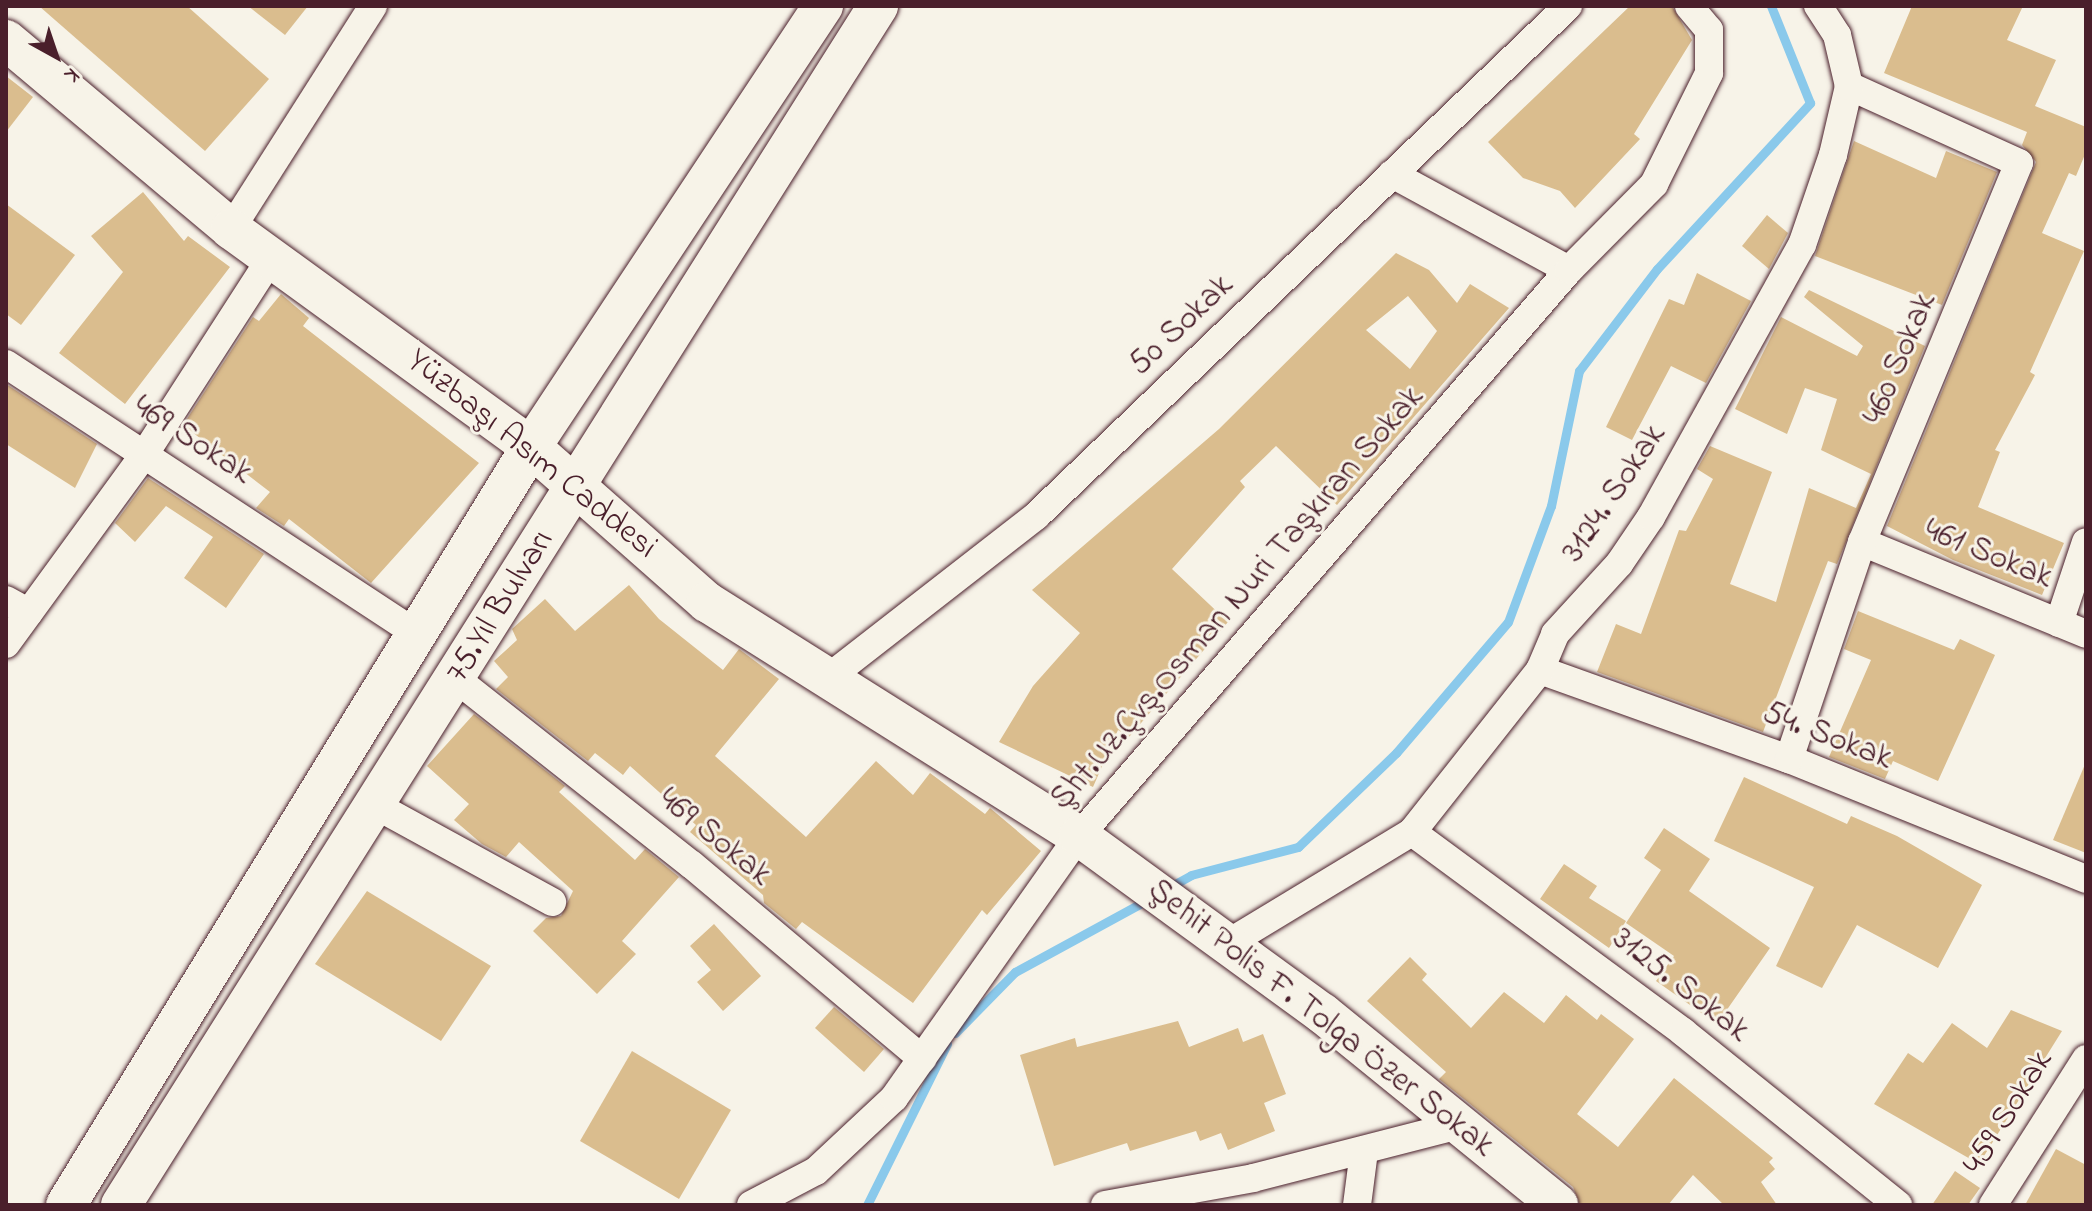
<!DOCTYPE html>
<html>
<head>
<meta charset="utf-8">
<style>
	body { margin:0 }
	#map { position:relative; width:2092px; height:1211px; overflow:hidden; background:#f7f3e8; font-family:"Indie Flower",sans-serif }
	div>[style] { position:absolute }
	.stream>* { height:9px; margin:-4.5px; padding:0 4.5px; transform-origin:4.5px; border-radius:4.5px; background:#8ac9eb }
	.building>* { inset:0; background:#dabd8e }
	.roads { filter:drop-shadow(0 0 2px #4a1f2b) drop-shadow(0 0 2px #4a1f2b) }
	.street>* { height:28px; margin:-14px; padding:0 14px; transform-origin:14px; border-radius:14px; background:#f7f3e8 }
	.secondary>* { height:40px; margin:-20px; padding:0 20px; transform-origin:20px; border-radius:20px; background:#f7f3e8 }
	span { translate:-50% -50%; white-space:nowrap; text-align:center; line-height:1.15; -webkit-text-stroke:6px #f7f3e8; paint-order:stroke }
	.street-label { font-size:34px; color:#4a1f2b }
	.frame { position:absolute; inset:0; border:8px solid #4a1f2b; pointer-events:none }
	.north { position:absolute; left:16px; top:16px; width:80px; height:80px; -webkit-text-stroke:6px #f7f3e8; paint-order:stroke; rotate:140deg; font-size:22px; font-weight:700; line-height:32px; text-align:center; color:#4a1f2b }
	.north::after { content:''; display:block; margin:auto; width:28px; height:36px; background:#4a1f2b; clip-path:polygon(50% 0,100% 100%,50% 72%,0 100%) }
</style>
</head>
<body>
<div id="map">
	<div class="stream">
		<i style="left:1168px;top:888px;width:26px;rotate:-29deg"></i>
		<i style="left:1191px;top:875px;width:111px;rotate:-14.7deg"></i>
		<i style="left:1298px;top:847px;width:136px;rotate:-43.8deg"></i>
		<i style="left:1396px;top:753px;width:172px;rotate:-49.5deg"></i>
		<i style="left:1508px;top:622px;width:124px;rotate:-69.7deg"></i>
		<i style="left:1551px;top:506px;width:138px;rotate:-78.3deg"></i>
		<i style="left:1579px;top:371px;width:128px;rotate:-52.6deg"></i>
		<i style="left:1657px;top:269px;width:226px;rotate:-47.3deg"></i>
		<i style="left:1810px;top:103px;width:105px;rotate:-111.9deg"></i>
		<i style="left:955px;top:1033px;width:86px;rotate:-45.5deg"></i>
		<i style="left:1015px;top:972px;width:153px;rotate:-28.6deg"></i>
		<i style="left:867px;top:1205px;width:180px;rotate:-63.6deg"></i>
	</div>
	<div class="building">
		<i style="clip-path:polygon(39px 6px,187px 6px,269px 79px,205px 151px)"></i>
		<i style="clip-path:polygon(248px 6px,308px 6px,285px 35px)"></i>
		<i style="clip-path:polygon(1630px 6px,1672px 6px,1692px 40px,1634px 134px,1640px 139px,1575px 208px,1560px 191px,1523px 178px,1488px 142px)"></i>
		<i style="clip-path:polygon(1912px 6px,2023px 6px,2007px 40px,2056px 60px,2035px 106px,2086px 127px,2086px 152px,2076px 176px,2069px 173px,2042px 233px,2084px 251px,2030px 372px,2035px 375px,1995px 450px,2000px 452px,1978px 507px,2064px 543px,2042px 595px,1953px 560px,1887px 526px,2036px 162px,2022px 145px,2027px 132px,1884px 73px)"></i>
		<i style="clip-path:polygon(6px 76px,33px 97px,6px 132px)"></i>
		<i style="clip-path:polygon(1854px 141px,1936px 178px,1946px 151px,1997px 172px,1942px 305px,1815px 256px)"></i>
		<i style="clip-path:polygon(143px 192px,184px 241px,188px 236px,230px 267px,125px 404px,59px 353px,123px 272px,91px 236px)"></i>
		<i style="clip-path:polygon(6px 204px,75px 255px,21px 325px,6px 314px)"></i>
		<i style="clip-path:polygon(1767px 215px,1788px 233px,1769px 269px,1742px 246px)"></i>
		<i style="clip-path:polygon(evenodd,1396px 253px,1429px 270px,1457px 303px,1470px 284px,1509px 308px,1337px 505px,1276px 446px,1240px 481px,1245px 487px,1172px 569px,1228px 622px,1129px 737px,1118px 730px,1093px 787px,999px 742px,1033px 686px,1080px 633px,1032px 590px,1219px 429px,1396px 253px,1408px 296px,1437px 331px,1410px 369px,1366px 330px,1408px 296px)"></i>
		<i style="clip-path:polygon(1697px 273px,1751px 301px,1706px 383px,1671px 366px,1632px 440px,1606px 427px,1669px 299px,1684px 305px)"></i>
		<i style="clip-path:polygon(1809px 290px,1925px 346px,1837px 564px,1828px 561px,1763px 732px,1597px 672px,1616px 624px,1641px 634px,1679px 530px,1686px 531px,1713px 479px,1697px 469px,1710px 446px,1772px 472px,1730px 584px,1776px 602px,1809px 488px,1856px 508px,1871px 474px,1821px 450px,1837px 399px,1805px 388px,1787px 434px,1735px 409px,1781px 317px,1857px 356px,1863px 346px,1804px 297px)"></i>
		<i style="clip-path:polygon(281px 294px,309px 318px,303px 326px,479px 463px,371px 583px,289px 519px,284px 526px,256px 508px,270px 492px,183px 425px,253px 317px,259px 321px)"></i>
		<i style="clip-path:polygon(6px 384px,97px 444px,75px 488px,6px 444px)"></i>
		<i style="clip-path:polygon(148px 478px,264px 554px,226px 608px,184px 578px,213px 537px,166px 506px,135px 542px,115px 523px)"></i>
		<i style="clip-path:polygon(629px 585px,659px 619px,723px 670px,739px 649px,779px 679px,715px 756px,806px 837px,876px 761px,913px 795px,930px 773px,985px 814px,990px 808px,1041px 851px,987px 915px,982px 910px,913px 1003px,802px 922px,796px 929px,764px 903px,763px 895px,690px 832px,696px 825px,630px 766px,623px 775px,595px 753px,588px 761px,496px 689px,508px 677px,494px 661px,517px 640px,512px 629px,545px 599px,575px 631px)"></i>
		<i style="clip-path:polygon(1858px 611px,1954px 650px,1960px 639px,1995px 655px,1938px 781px,1893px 761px,1885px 779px,1829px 757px,1871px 660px,1844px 649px)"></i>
		<i style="clip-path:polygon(474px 714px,565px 786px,559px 792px,635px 860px,645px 849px,679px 877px,622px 941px,636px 954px,597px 994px,533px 931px,546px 918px,561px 916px,573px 891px,519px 842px,506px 857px,482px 844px,454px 820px,469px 804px,427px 766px)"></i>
		<i style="clip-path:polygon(2086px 762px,2086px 853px,2053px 840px)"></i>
		<i style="clip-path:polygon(1744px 777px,1847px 824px,1851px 816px,1897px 836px,1982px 885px,1938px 968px,1857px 925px,1822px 988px,1776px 966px,1814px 887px,1714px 841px)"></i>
		<i style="clip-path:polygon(1664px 828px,1710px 859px,1689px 891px,1770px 948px,1717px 1024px,1656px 981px,1674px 956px,1626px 923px,1661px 870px,1644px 858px)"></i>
		<i style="clip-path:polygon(1564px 864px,1597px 886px,1589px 898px,1626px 921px,1609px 948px,1540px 899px)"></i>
		<i style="clip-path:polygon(367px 891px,491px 966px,441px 1041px,315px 964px)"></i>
		<i style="clip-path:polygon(714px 924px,761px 976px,723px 1011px,697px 982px,711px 970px,690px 946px)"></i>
		<i style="clip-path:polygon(1410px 957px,1427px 974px,1422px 980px,1471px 1028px,1504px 992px,1544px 1023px,1566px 995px,1597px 1020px,1601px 1014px,1634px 1039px,1577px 1114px,1618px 1147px,1674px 1078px,1773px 1158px,1769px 1162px,1775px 1169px,1761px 1182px,1777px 1205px,1724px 1205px,1693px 1175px,1668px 1205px,1580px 1205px,1573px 1187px,1439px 1079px,1446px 1072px,1367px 1001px)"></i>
		<i style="clip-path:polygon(834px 1007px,884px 1049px,864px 1072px,815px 1028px)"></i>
		<i style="clip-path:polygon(2011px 1010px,2062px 1031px,1979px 1164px,1874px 1104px,1908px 1053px,1923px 1063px,1952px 1023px,1987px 1048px)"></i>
		<i style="clip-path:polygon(1178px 1021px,1189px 1047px,1238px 1028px,1243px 1042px,1263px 1034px,1286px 1094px,1264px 1103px,1275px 1131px,1228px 1150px,1221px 1133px,1200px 1141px,1196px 1131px,1130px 1151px,1127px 1143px,1054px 1166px,1020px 1055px,1075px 1038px,1077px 1047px)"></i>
		<i style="clip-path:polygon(632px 1051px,731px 1110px,679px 1199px,580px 1141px)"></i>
		<i style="clip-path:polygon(2056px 1149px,2086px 1165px,2086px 1205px,2025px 1205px)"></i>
		<i style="clip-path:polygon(1955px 1171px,1980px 1188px,1968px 1205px,1932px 1205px)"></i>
	</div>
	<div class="roads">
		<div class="street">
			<i style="left:1392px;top:174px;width:201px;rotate:28.5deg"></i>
			<i style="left:231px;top:229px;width:264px;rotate:-57.5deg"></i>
			<i style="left:6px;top:364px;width:492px;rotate:33.3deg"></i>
			<i style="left:1862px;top:542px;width:242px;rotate:22.3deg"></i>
			<i style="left:6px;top:600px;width:26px;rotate:29deg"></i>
			<i style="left:2059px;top:623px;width:85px;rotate:-71.6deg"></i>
			<i style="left:6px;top:644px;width:238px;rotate:-53.9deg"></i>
			<i style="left:146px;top:452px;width:234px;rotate:-57.2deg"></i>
			<i style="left:1540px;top:670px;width:264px;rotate:19.7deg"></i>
			<i style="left:1789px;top:759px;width:320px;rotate:22deg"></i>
			<i style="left:455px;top:678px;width:302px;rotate:38.3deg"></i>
			<i style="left:692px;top:865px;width:301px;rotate:40.1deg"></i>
			<i style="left:828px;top:678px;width:264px;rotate:-37.9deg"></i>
			<i style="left:1036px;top:516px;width:737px;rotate:-43.79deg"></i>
			<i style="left:1789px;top:759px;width:229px;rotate:-71.4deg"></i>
			<i style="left:1862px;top:542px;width:410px;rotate:-67.5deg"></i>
			<i style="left:2019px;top:163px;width:187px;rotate:-155.6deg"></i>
			<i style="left:375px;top:805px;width:202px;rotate:28.7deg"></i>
			<i style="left:1412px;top:832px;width:337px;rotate:36.4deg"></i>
			<i style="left:1683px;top:1032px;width:276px;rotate:38.8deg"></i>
			<i style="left:1227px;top:944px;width:216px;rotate:-31.2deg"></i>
			<i style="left:1412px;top:832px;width:206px;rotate:-51.7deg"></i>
			<i style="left:1540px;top:670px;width:39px;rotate:-67deg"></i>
			<i style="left:1555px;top:634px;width:95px;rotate:-47.6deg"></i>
			<i style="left:1619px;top:564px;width:57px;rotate:-55.8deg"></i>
			<i style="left:1651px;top:517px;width:311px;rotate:-61deg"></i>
			<i style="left:1802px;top:245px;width:95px;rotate:-71deg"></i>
			<i style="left:1833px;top:155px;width:71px;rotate:-76.9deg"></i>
			<i style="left:1849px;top:86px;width:52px;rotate:-103.2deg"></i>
			<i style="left:1837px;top:35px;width:35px;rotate:-123deg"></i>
			<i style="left:751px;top:1205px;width:73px;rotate:-27.6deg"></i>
			<i style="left:816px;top:1171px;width:107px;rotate:-43.1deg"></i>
			<i style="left:894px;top:1098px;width:321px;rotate:-54.8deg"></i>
			<i style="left:1079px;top:836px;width:749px;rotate:-49.12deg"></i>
			<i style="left:1569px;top:270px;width:121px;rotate:-45.3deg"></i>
			<i style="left:1654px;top:184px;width:124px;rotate:-63.6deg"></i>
			<i style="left:1709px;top:73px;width:43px;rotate:-90deg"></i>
			<i style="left:1709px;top:30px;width:31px;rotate:-130deg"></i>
			<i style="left:1105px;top:1205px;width:150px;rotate:-10.3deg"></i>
			<i style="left:1253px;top:1178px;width:213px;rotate:-14.4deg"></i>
			<i style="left:1357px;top:1205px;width:54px;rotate:-82.6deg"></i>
			<i style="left:1993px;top:1205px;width:173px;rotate:-57.5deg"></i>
		</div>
		<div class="secondary">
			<i style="left:6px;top:40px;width:294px;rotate:40deg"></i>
			<i style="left:231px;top:229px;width:371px;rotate:36deg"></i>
			<i style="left:531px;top:447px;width:235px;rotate:41.4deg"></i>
			<i style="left:707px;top:602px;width:439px;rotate:32.2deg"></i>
			<i style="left:1079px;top:836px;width:301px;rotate:36.1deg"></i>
			<i style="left:1322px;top:1013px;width:304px;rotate:39.1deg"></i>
			<i style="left:66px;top:1205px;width:889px;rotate:-58.47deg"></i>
			<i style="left:531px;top:447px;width:529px;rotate:-56.49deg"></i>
			<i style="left:121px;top:1205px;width:1418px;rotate:-57.73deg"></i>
		</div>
	</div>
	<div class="street-label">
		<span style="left:1182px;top:326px;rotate:-44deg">50 Sokak</span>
		<span style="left:1901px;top:359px;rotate:-67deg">460 Sokak</span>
		<span style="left:192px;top:441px;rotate:33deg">469 Sokak</span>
		<span style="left:531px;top:455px;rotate:39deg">Yüzbaşı Asım Caddesi</span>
		<span style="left:1615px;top:494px;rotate:-56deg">3124. Sokak</span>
		<span style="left:1988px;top:555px;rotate:22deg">461 Sokak</span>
		<span style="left:1238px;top:599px;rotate:-49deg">Şht.Uz.Çvş.Osman Nuri Taşkıran Sokak</span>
		<span style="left:501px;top:607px;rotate:-58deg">75.Yıl Bulvarı</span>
		<span style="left:1827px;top:737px;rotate:21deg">54. Sokak</span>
		<span style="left:714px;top:838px;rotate:39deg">469 Sokak</span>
		<span style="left:1680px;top:986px;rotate:38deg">3125. Sokak</span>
		<span style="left:1320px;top:1019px;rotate:38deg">Şehit Polis F. Tolga Özer Sokak</span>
		<span style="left:2009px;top:1113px;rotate:-58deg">459 Sokak</span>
	</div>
	<div class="frame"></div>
	<div class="north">K</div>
</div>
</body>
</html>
